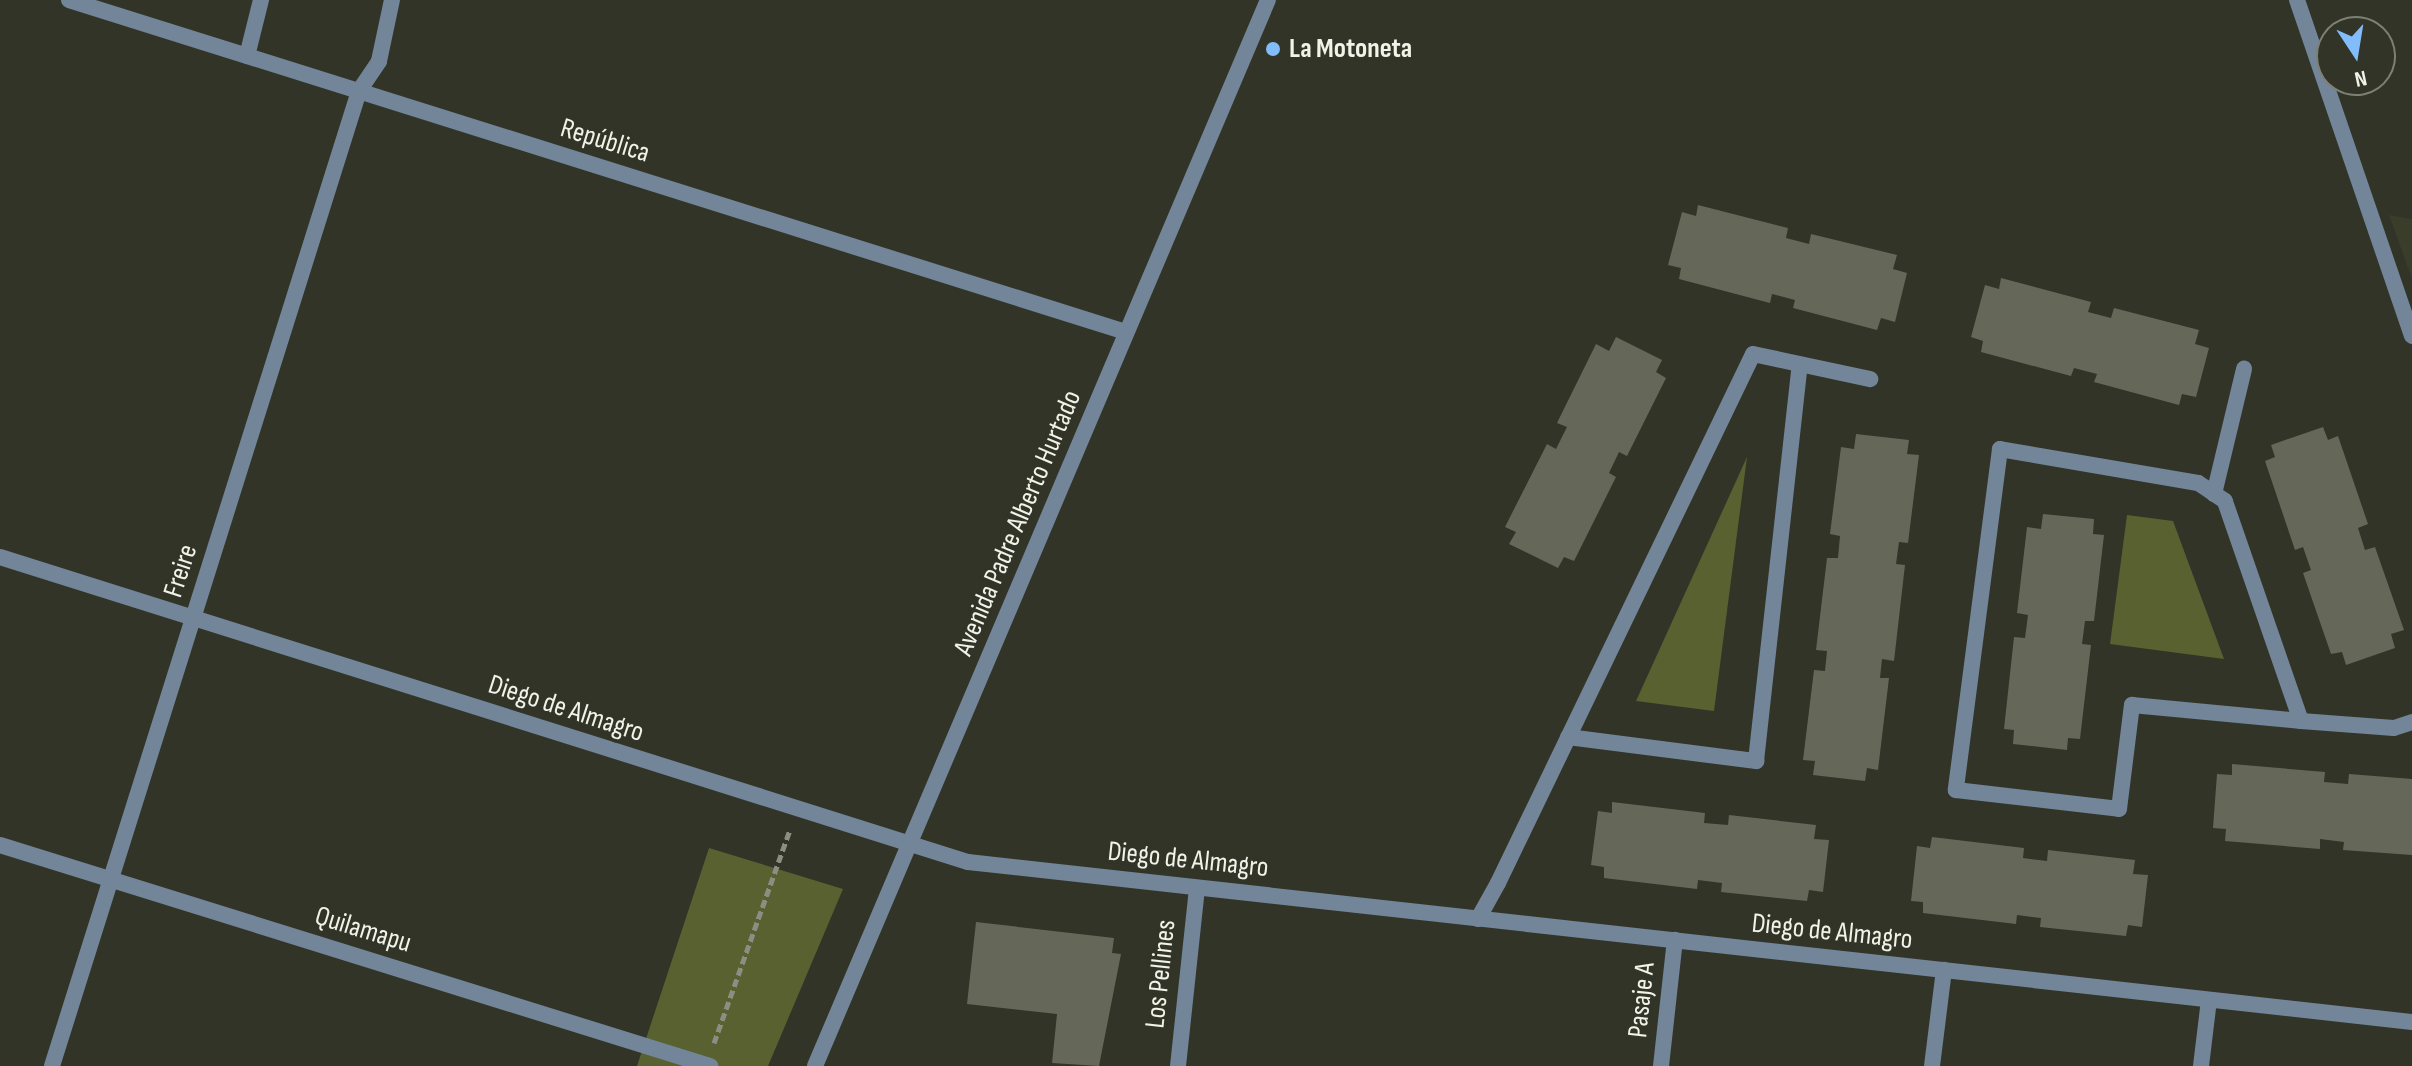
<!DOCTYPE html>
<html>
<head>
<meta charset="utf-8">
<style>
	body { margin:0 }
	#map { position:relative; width:2412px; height:1066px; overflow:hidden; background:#313427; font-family:"Sofia Sans Condensed",sans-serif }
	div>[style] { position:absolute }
	.built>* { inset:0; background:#3a3d2a }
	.green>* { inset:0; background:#596131 }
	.building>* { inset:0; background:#656859 }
	.path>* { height:5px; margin-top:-2.5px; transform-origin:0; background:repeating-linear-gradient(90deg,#8b8e83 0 8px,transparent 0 12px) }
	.service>* { height:16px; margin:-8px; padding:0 8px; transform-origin:8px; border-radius:8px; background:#738599 }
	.minor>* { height:16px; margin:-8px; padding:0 8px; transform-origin:8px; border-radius:8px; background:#738599 }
	.tertiary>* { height:16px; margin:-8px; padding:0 8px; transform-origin:8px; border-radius:8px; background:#738599 }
	.dots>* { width:22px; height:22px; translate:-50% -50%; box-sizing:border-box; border:4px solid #313427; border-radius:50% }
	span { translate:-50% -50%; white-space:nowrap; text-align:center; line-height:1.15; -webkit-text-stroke:7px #313427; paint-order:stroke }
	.poi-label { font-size:28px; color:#f1f3ea; font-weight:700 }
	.left { translate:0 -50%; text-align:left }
	.street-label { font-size:28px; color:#f1f3ea }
	.north { position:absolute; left:2316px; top:16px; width:80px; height:80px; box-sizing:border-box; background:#313427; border:2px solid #7e8075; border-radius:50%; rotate:168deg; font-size:22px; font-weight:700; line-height:32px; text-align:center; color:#f1f3ea }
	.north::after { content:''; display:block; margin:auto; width:28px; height:36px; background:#82bcfa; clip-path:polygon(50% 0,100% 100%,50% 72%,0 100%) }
</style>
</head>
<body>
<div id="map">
	<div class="built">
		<i style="clip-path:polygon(2389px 215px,2412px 219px,2412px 279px)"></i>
	</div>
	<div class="green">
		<i style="clip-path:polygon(1747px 457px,1714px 711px,1636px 701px)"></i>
		<i style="clip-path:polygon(2127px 515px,2173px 521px,2224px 659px,2110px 644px)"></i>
		<i style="clip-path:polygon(709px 848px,843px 889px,768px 1066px,637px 1066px)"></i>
	</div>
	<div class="building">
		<i style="clip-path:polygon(1698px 205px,1788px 228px,1786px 238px,1809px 244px,1811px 234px,1897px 255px,1893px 269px,1907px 273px,1895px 322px,1881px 318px,1877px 330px,1793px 308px,1795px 300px,1772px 294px,1770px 303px,1679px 279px,1681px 268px,1668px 265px,1682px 212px,1696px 216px)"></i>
		<i style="clip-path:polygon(2001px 278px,2091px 302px,2088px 312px,2111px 318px,2114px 308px,2199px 330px,2195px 344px,2209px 348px,2196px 397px,2182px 394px,2179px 405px,2094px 382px,2097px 374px,2074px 368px,2071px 376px,1981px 352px,1983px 341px,1971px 337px,1985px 285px,1999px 289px)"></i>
		<i style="clip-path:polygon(1616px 337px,1662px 360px,1656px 372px,1666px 378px,1627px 456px,1619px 452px,1609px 473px,1616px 477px,1574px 561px,1564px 557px,1558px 568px,1509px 544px,1516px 532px,1505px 527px,1547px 444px,1556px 449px,1567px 427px,1557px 423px,1596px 344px,1609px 351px)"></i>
		<i style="clip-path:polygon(2323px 427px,2328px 440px,2338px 436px,2368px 524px,2358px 528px,2365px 550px,2375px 547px,2404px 630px,2391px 634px,2395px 648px,2346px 665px,2342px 652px,2331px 654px,2303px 573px,2311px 570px,2303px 547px,2295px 550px,2265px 461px,2275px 457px,2271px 445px)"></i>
		<i style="clip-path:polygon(1856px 434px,1909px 440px,1907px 454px,1919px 455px,1908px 543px,1899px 542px,1896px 564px,1905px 565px,1894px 661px,1882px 659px,1880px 678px,1889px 678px,1878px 770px,1867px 768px,1865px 781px,1813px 775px,1815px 761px,1803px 760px,1814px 670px,1825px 671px,1827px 651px,1816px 650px,1827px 558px,1838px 558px,1840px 536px,1830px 534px,1841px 447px,1854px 449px)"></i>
		<i style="clip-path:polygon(2043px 514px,2094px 519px,2093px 534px,2104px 535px,2094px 621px,2085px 621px,2082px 644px,2091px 645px,2080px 739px,2068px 738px,2067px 750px,2013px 744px,2014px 730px,2004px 729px,2014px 637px,2025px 638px,2028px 615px,2017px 613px,2027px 527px,2041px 529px)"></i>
		<i style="clip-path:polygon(2232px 764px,2325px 772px,2324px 782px,2348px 784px,2349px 774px,2412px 779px,2412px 855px,2343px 850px,2344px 842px,2320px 839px,2320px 849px,2225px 841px,2226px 829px,2213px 828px,2217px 774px,2232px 775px)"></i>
		<i style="clip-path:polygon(1612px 802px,1705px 813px,1704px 823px,1728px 825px,1729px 815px,1816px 825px,1814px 839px,1829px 840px,1823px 892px,1809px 890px,1807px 901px,1721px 892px,1722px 883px,1698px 880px,1697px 889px,1604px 878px,1604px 867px,1591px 865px,1598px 811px,1612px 813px)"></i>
		<i style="clip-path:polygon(1932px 837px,2024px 848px,2023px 858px,2047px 861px,2048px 850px,2135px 860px,2133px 874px,2148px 875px,2142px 927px,2128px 925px,2126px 936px,2040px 927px,2041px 918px,2017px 915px,2016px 924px,1923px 913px,1923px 902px,1911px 901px,1917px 846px,1930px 848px)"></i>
		<i style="clip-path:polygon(976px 922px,1114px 938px,1112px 953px,1121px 954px,1099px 1066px,1052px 1063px,1057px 1014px,967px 1004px)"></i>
	</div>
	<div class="path">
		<i style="left:714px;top:1043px;width:226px;rotate:-70.4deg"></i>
	</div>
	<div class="service">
		<i style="left:359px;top:91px;width:36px;rotate:-56deg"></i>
		<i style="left:379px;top:61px;width:62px;rotate:-78deg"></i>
		<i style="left:2214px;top:494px;width:129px;rotate:-76.5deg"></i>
		<i style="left:2301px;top:721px;width:233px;rotate:-109.1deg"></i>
		<i style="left:2225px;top:501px;width:32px;rotate:-146deg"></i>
		<i style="left:2198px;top:483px;width:201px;rotate:-170.3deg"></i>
		<i style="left:2000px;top:449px;width:344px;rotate:97.4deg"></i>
		<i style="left:1956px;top:790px;width:164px;rotate:6.6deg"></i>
		<i style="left:2119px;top:809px;width:105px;rotate:-82.9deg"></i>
		<i style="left:2132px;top:705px;width:170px;rotate:5.4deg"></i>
		<i style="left:2301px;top:721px;width:93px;rotate:4.3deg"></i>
		<i style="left:2394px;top:728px;width:19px;rotate:-18deg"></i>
		<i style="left:1568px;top:737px;width:190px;rotate:7.3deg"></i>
		<i style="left:1756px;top:761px;width:399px;rotate:-83.7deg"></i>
		<i style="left:1498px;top:883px;width:587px;rotate:-64.26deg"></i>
		<i style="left:1753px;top:354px;width:120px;rotate:12.1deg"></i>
	</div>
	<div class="minor">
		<i style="left:69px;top:0;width:1108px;rotate:17.44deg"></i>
		<i style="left:247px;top:56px;width:58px;rotate:-76deg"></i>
		<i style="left:0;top:845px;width:744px;rotate:17.29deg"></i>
		<i style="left:1478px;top:919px;width:41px;rotate:-60.9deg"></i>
		<i style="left:52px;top:1066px;width:1022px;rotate:-72.52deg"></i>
		<i style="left:1178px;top:1066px;width:179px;rotate:-83.9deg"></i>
		<i style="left:1661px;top:1066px;width:127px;rotate:-83.7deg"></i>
		<i style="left:1932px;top:1066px;width:97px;rotate:-82.9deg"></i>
		<i style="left:2201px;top:1066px;width:66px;rotate:-83.1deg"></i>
	</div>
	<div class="tertiary">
		<i style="left:2297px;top:0;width:355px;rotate:71.1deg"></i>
		<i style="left:0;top:557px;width:1015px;rotate:17.49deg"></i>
		<i style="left:968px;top:862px;width:1453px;rotate:6.32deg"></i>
		<i style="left:815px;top:1066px;width:1158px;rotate:-66.98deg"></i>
	</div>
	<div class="dots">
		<i style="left:1273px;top:49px;background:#82bcfa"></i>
	</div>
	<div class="poi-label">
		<span class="left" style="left:1289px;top:49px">La Motoneta</span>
	</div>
	<div class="street-label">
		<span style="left:605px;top:141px;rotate:17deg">República</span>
		<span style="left:1018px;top:523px;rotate:-67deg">Avenida Padre Alberto Hurtado</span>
		<span style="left:181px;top:571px;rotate:-72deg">Freire</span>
		<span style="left:566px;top:709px;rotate:18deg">Diego de Almagro</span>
		<span style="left:1188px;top:860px;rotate:6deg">Diego de Almagro</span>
		<span style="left:363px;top:930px;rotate:17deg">Quilamapu</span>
		<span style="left:1832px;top:932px;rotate:6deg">Diego de Almagro</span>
		<span style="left:1161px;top:974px;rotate:-84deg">Los Pellines</span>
		<span style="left:1642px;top:1000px;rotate:-84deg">Pasaje A</span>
	</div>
	<div class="north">N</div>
</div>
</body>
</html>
